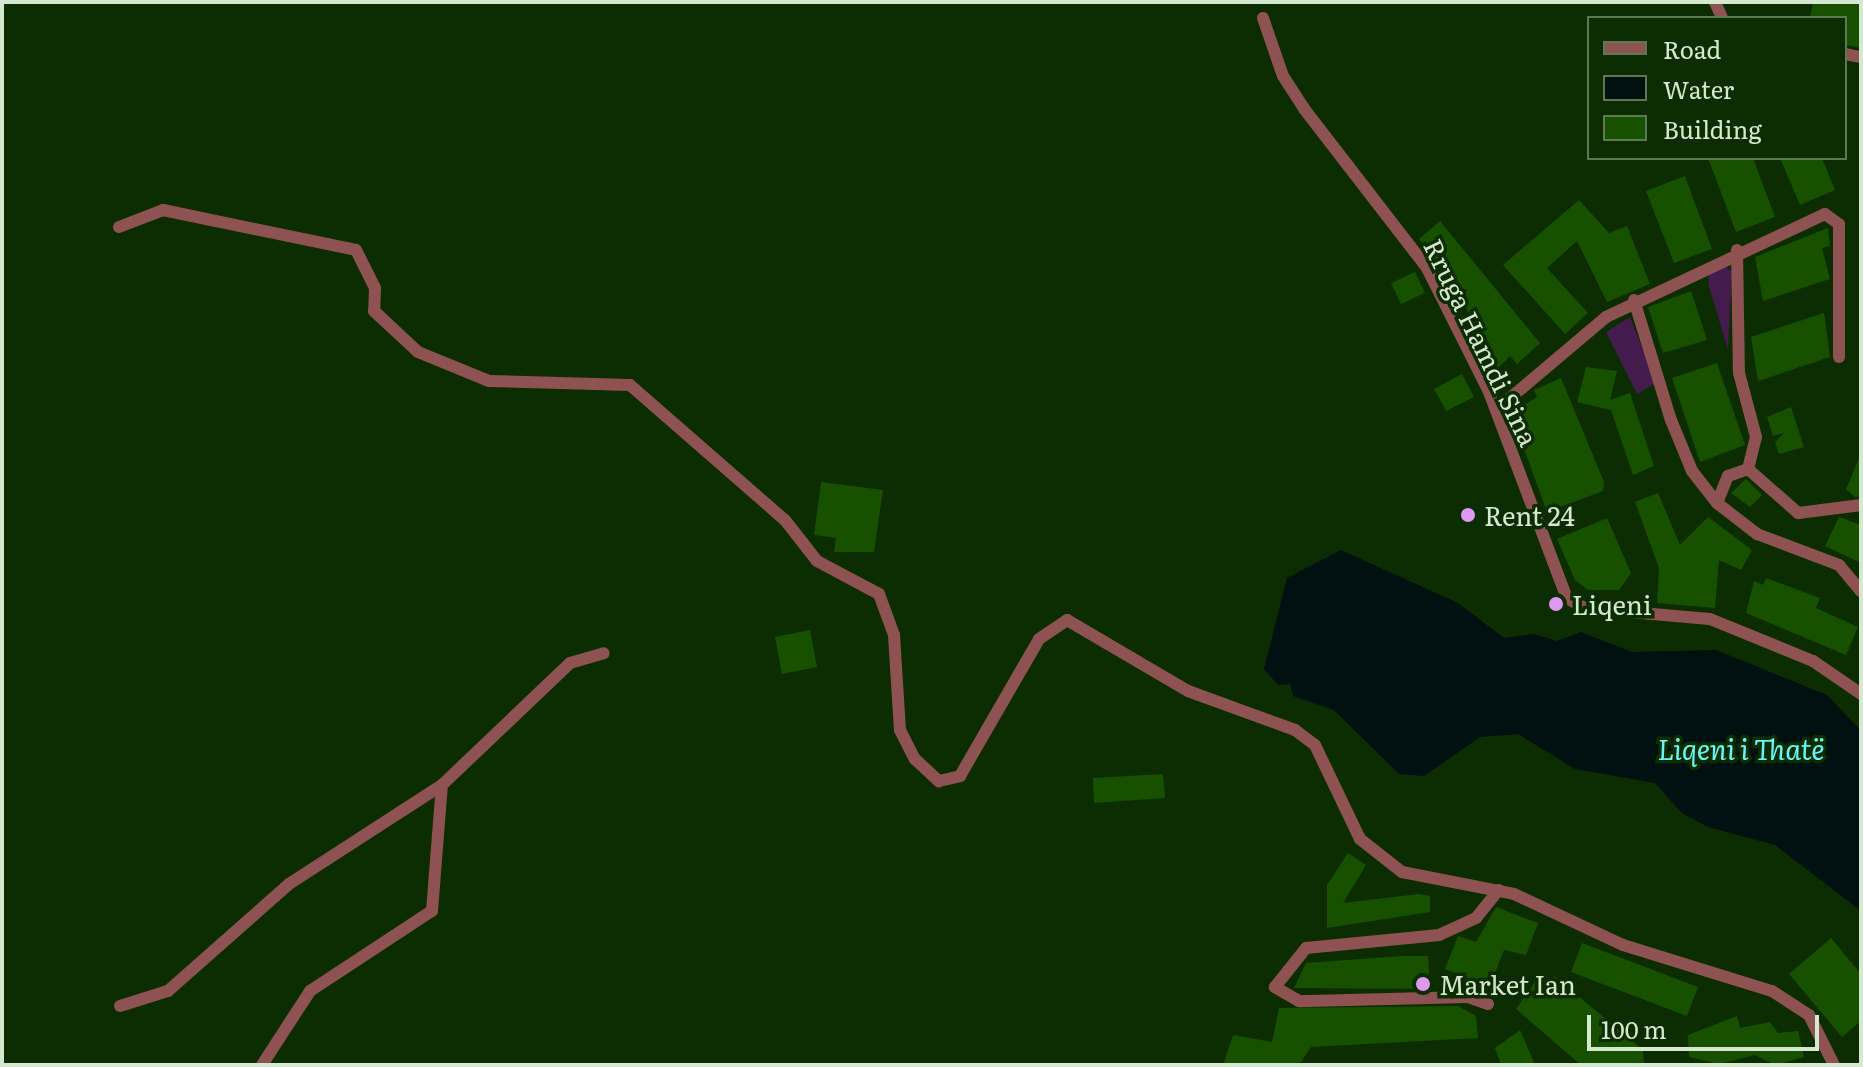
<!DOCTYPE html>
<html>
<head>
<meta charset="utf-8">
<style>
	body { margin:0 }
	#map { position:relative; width:1863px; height:1067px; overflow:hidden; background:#0b2d01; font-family:Literata,serif }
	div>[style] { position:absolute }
	.green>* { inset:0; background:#431b4d }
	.water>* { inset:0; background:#011011 }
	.building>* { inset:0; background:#175100 }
	.minor>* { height:12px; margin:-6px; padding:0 6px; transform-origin:6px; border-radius:6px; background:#8f5253 }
	.dots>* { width:22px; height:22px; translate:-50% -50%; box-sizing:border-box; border:4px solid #0b2d01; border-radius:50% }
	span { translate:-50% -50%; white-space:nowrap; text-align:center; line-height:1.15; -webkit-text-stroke:7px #0b2d01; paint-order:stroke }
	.street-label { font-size:26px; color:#d5e9d0 }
	.poi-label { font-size:26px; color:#d5e9d0 }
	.left { translate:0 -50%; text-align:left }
	.water-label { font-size:28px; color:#67f5fc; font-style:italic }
	.frame { position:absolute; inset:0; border:4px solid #d5e9d0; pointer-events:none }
	.legend { position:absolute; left:1587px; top:16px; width:260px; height:144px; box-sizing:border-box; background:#0b2d01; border:2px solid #5c7854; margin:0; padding:10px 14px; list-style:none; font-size:24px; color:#d5e9d0 }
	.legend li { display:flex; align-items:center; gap:16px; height:40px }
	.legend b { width:40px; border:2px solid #5c7854 }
	.scale { position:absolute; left:1587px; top:1015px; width:232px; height:36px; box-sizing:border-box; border:4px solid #d5e9d0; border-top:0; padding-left:10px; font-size:24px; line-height:28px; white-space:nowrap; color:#d5e9d0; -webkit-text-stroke:6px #0b2d01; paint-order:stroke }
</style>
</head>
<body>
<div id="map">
	<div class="green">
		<i style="clip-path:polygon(1722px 264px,1732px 271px,1728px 350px,1709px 287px,1708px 273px)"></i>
		<i style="clip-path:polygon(1630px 317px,1656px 383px,1637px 394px,1606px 332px)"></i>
	</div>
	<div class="water">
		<i style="clip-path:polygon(1341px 550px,1458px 603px,1504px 638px,1534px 634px,1557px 641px,1581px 632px,1632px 652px,1716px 650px,1827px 695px,1861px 731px,1861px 911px,1775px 845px,1708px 827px,1682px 813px,1655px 783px,1575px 769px,1518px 734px,1480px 737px,1424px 776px,1399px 774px,1334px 710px,1293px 696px,1290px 684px,1278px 685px,1264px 669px,1287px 578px)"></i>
	</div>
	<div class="building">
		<i style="clip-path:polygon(1813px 2px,1861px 2px,1861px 48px,1845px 45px,1845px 18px,1810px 18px)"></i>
		<i style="clip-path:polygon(1708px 158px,1753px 158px,1775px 217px,1736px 232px)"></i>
		<i style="clip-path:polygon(1780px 158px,1822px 158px,1835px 190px,1800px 205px)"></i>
		<i style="clip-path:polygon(1685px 176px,1712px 249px,1674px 263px,1646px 191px)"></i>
		<i style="clip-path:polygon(1579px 200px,1609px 233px,1627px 226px,1650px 284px,1607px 302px,1577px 241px,1547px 268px,1588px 313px,1565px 334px,1503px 265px)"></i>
		<i style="clip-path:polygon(1440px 221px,1540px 343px,1517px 364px,1510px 356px,1498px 368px,1483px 353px,1487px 338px,1460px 300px,1465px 296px,1419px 239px)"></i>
		<i style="clip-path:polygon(1828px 228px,1830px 246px,1822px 248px,1830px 279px,1763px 301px,1755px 257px)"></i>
		<i style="clip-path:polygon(1415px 272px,1425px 293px,1401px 304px,1391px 283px)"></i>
		<i style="clip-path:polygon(1691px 291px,1707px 340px,1663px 353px,1648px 307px)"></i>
		<i style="clip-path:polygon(1824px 313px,1830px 357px,1758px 381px,1751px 337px)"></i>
		<i style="clip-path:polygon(1717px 363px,1745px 445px,1700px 462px,1672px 378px)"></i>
		<i style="clip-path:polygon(1586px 367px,1617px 371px,1610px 400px,1630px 393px,1654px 466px,1633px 475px,1611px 410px,1577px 402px)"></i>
		<i style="clip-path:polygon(1462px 374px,1474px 397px,1446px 411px,1434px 389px)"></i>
		<i style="clip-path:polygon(1561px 378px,1604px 482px,1603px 491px,1547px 512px,1511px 413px,1537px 397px,1534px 390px)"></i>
		<i style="clip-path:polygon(1791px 407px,1804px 447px,1779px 454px,1775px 442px,1784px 433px,1773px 436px,1767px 417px)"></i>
		<i style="clip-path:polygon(1861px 454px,1861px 496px,1855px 497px,1846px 489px)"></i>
		<i style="clip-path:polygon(1746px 479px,1762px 495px,1750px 507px,1731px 493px)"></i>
		<i style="clip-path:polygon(821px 482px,883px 490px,874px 552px,834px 552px,836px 538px,814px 535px)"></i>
		<i style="clip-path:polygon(1658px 493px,1680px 545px,1708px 517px,1752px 550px,1741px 570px,1719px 560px,1715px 608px,1657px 603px,1659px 568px,1635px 502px)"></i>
		<i style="clip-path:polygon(1839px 517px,1861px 525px,1861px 563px,1825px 546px)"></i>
		<i style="clip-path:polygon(1607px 518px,1631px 573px,1619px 590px,1588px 590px,1575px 580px,1557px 539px)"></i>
		<i style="clip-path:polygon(1766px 578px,1820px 598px,1816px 608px,1858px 627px,1846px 655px,1746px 613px,1754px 581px,1763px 585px)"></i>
		<i style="clip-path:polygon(810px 630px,817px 667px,782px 674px,775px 637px)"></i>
		<i style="clip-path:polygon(1163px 774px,1165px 798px,1094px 803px,1093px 778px)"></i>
		<i style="clip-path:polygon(1348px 853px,1366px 865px,1343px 903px,1419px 894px,1430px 896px,1430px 912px,1327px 928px,1327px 885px)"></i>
		<i style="clip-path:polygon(1496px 907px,1538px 923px,1526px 955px,1504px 950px,1490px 986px,1445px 969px,1458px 936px,1476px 942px)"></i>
		<i style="clip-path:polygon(1831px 938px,1861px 974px,1861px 1021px,1842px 1037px,1789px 974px)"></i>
		<i style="clip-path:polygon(1582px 943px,1698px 987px,1687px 1016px,1571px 972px)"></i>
		<i style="clip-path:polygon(1402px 956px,1428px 956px,1430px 989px,1294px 988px,1306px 963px)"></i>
		<i style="clip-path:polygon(1554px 976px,1643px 1050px,1644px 1065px,1581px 1065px,1516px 1009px,1537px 979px,1548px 987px)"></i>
		<i style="clip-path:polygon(1458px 1006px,1476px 1016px,1478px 1038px,1311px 1047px,1299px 1065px,1223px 1065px,1233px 1035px,1272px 1042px,1279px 1008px)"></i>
		<i style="clip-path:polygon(1737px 1016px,1740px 1028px,1770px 1022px,1778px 1033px,1798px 1031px,1804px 1057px,1775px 1065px,1755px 1055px,1719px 1064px,1689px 1057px,1688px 1035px)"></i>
		<i style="clip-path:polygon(1520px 1030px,1535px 1065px,1501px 1065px,1495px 1048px)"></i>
	</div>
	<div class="minor">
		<i style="left:1715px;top:2px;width:17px;rotate:66deg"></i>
		<i style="left:1263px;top:18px;width:61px;rotate:71deg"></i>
		<i style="left:1283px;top:76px;width:40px;rotate:57.1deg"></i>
		<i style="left:1305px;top:110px;width:200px;rotate:52.3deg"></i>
		<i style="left:1427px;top:268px;width:139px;rotate:63.4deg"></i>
		<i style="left:1489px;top:392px;width:220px;rotate:69.3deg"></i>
		<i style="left:1567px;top:598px;width:20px;rotate:30deg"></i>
		<i style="left:1584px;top:608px;width:126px;rotate:5deg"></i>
		<i style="left:1710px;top:619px;width:111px;rotate:22.2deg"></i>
		<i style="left:1813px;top:661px;width:58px;rotate:34.5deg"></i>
		<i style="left:1845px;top:54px;width:16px;rotate:11deg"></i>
		<i style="left:119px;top:227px;width:47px;rotate:-21.1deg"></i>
		<i style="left:163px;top:210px;width:197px;rotate:11.7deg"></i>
		<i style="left:356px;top:250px;width:42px;rotate:63.4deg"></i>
		<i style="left:375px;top:288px;width:23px;rotate:92deg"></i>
		<i style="left:374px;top:311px;width:60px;rotate:43deg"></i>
		<i style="left:418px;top:352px;width:77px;rotate:22.2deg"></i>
		<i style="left:489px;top:381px;width:141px;rotate:1.6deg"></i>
		<i style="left:630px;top:385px;width:206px;rotate:41.1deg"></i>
		<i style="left:785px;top:520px;width:52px;rotate:52deg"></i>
		<i style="left:817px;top:561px;width:70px;rotate:28deg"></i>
		<i style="left:879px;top:594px;width:44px;rotate:69.9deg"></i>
		<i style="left:894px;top:635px;width:95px;rotate:86.4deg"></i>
		<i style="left:900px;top:730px;width:33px;rotate:63deg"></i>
		<i style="left:915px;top:759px;width:33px;rotate:43deg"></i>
		<i style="left:939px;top:781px;width:22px;rotate:-13deg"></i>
		<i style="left:960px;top:776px;width:158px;rotate:-60deg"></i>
		<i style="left:1039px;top:639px;width:34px;rotate:-34deg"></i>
		<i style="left:1067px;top:620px;width:140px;rotate:30.4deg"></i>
		<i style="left:1188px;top:691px;width:114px;rotate:20deg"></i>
		<i style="left:1295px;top:730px;width:25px;rotate:37deg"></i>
		<i style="left:1315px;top:745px;width:104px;rotate:64.4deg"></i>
		<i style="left:1360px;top:839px;width:53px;rotate:38.2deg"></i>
		<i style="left:1402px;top:872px;width:114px;rotate:11.1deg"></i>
		<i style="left:1514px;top:894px;width:120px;rotate:25.1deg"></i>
		<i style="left:1623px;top:945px;width:156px;rotate:17.2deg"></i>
		<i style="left:1772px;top:991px;width:44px;rotate:33deg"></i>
		<i style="left:1809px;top:1015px;width:56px;rotate:63.4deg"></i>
		<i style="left:1737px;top:250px;width:123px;rotate:89.1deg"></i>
		<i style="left:1739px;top:373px;width:66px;rotate:75.1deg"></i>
		<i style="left:1756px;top:437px;width:33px;rotate:104deg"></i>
		<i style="left:1634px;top:300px;width:126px;rotate:72.9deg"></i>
		<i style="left:1671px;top:420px;width:55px;rotate:67.6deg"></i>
		<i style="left:1692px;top:471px;width:41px;rotate:52deg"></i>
		<i style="left:1717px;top:503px;width:51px;rotate:37.8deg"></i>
		<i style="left:1757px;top:534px;width:88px;rotate:20.7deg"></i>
		<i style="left:1839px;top:565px;width:34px;rotate:50deg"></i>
		<i style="left:1496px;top:410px;width:144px;rotate:-40.2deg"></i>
		<i style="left:1606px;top:317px;width:242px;rotate:-25.2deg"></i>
		<i style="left:1825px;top:214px;width:17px;rotate:36deg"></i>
		<i style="left:1839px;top:224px;width:133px;rotate:90deg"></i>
		<i style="left:1717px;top:503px;width:29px;rotate:-68deg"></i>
		<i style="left:1728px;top:476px;width:21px;rotate:-19deg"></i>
		<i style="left:1748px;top:469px;width:67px;rotate:41.3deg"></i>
		<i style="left:1798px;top:513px;width:64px;rotate:-7.2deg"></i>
		<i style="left:1488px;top:1004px;width:21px;rotate:-161deg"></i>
		<i style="left:1468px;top:997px;width:169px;rotate:178.6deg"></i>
		<i style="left:1299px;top:1001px;width:28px;rotate:-150deg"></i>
		<i style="left:1275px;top:987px;width:50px;rotate:-51.5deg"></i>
		<i style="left:1306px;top:948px;width:134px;rotate:-5.6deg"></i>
		<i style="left:1439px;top:935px;width:41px;rotate:-24.7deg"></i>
		<i style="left:1476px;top:918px;width:36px;rotate:-51deg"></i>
		<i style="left:120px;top:1006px;width:50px;rotate:-17.4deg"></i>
		<i style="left:168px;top:991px;width:162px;rotate:-41.5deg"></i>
		<i style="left:289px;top:884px;width:182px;rotate:-32.9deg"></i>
		<i style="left:442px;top:785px;width:177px;rotate:-43.6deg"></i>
		<i style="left:570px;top:663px;width:35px;rotate:-16deg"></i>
		<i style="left:262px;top:1065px;width:88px;rotate:-57deg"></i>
		<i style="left:310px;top:991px;width:146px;rotate:-33.3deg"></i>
		<i style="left:432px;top:911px;width:126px;rotate:-85.5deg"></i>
	</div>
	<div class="dots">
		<i style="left:1468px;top:515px;background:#df98f1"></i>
		<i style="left:1556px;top:604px;background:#df98f1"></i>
		<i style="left:1423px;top:984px;background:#df98f1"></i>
	</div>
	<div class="street-label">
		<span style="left:1482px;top:342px;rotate:64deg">Rruga Hamdi Sina</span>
	</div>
	<div class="poi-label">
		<span class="left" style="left:1484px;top:515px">Rent 24</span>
		<span class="left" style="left:1572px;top:604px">Liqeni</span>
		<span class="left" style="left:1439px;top:984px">Market Ian</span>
	</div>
	<div class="water-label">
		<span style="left:1741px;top:748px">Liqeni i Thatë</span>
	</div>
	<div class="frame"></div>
	<ul class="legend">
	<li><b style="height:10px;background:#8f5253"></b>Road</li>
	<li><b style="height:22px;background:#011011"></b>Water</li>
	<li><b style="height:22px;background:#175100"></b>Building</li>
	</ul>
	<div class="scale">100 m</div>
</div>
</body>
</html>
